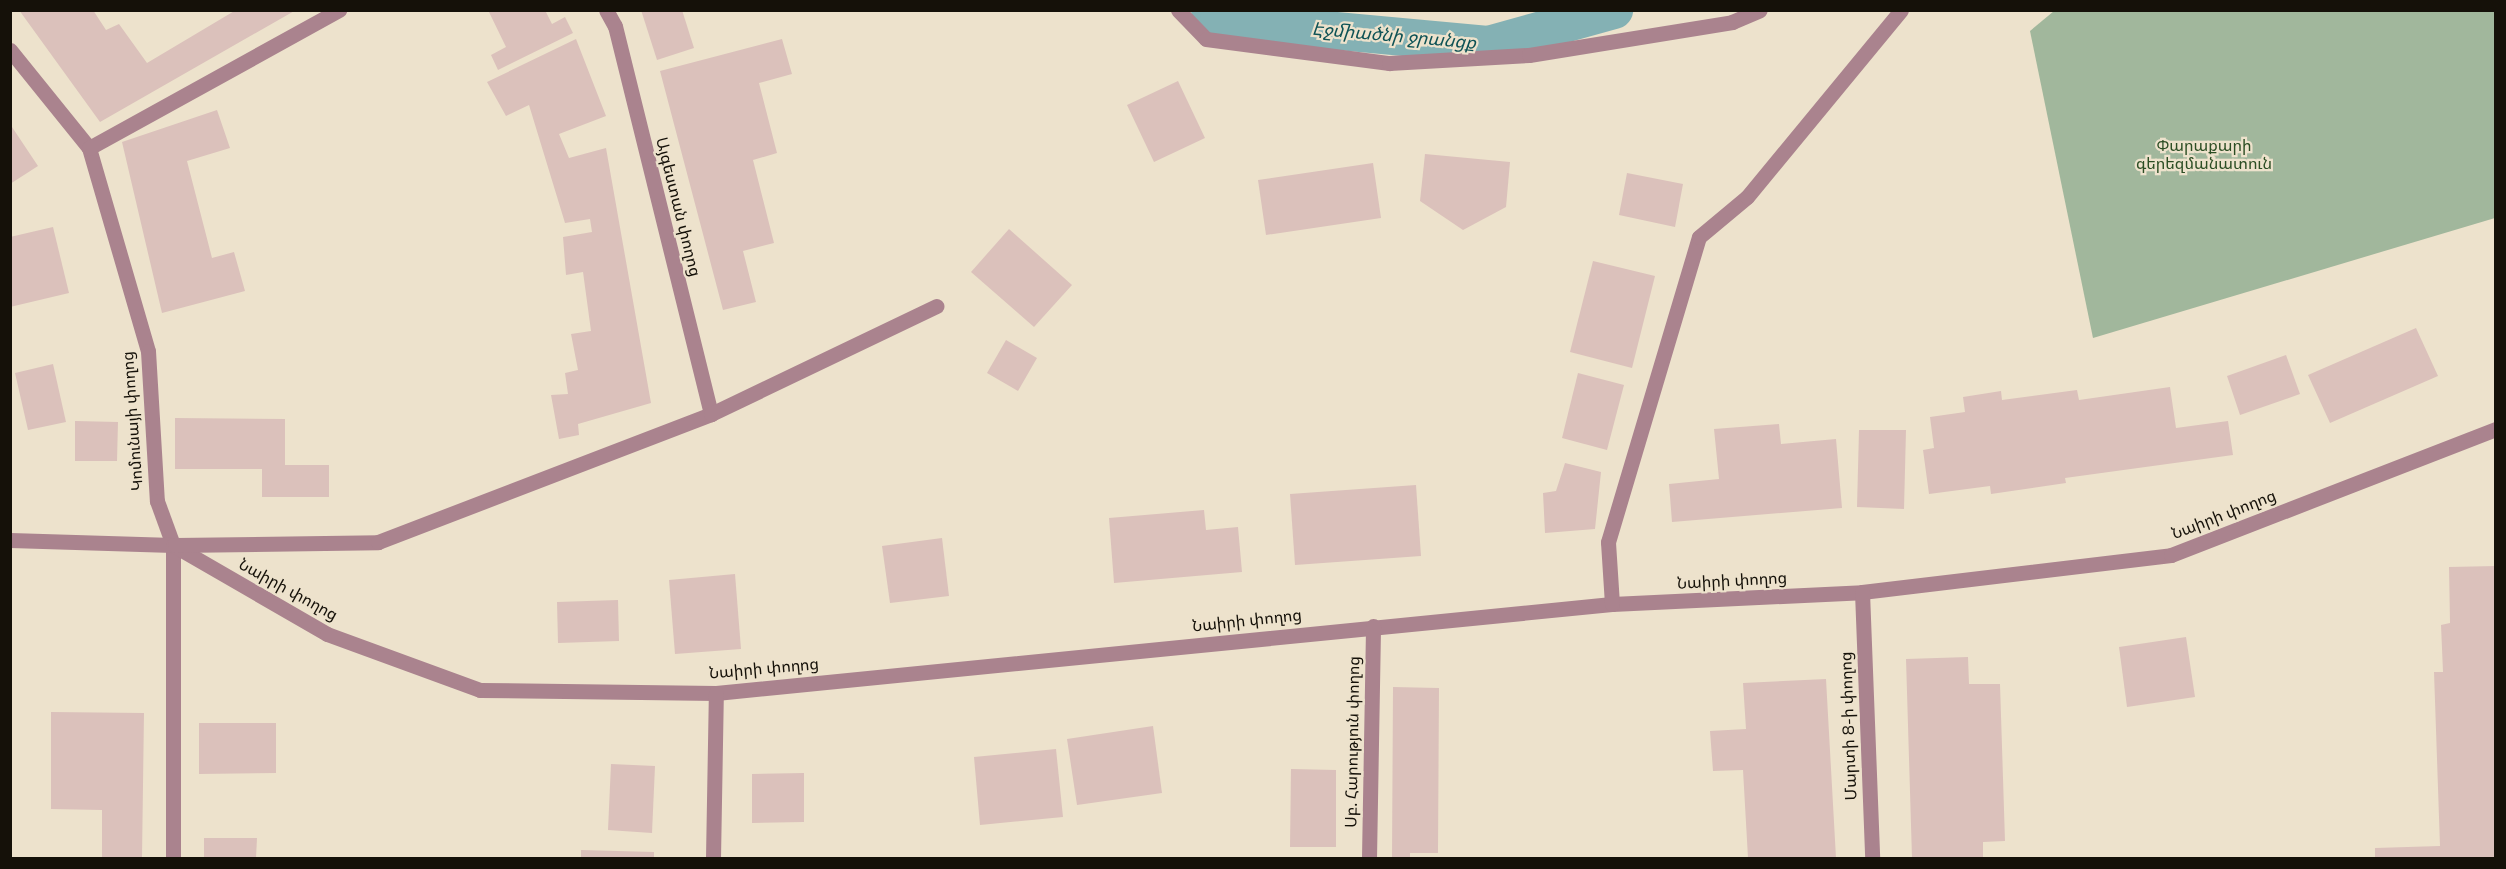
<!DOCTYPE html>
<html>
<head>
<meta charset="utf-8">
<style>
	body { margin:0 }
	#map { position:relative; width:2506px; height:869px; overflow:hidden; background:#ede2cc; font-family:"Space Grotesk","Noto Sans Armenian",sans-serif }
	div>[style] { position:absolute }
	.green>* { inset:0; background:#a1b79c }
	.canal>* { height:38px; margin:-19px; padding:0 19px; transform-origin:19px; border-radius:19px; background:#84b1b4 }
	.building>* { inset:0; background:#dbc1bb }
	.minor>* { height:15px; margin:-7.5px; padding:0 7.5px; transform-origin:7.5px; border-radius:7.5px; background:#aa838e }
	span { translate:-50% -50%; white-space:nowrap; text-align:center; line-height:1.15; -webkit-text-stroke:4.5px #ede2cc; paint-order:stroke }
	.park-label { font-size:16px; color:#2c4e24 }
	.street-label { font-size:16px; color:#151109 }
	.water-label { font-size:18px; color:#0e5255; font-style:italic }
	.frame { position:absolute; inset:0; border:12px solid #151109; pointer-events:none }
</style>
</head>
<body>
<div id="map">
	<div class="green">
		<i style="clip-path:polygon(2054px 11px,2495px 11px,2495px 218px,2093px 338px,2030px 31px)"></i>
	</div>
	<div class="canal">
		<i style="left:1210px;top:10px;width:13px;rotate:48deg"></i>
		<i style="left:1219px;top:20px;width:270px;rotate:5.3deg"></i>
		<i style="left:1488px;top:45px;width:131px;rotate:-15.5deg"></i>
	</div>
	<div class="building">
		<i style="clip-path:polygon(19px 10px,93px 10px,106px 30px,119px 24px,147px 63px,236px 10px,296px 10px,100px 122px)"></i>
		<i style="clip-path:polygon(488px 10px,545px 10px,552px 24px,565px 17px,573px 33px,498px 70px,491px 55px,506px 47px)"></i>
		<i style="clip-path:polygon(641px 10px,682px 10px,694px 48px,657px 60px)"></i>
		<i style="clip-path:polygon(576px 39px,606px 116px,559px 134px,569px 158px,606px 148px,651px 403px,578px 424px,579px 435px,559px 439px,551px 395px,568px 394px,565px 373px,578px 370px,571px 334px,591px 331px,583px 272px,566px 275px,563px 237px,592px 232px,590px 219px,565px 223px,529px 105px,506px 116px,487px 82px)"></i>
		<i style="clip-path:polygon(782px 39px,792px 74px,759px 83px,777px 153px,753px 160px,774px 243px,743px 251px,756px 302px,723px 310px,660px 71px)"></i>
		<i style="clip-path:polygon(1178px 81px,1205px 138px,1154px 162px,1127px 105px)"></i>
		<i style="clip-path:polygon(217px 110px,230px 148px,187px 161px,212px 258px,234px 252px,245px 291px,162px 313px,122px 142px)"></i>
		<i style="clip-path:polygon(10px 124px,38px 166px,10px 184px)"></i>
		<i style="clip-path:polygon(1425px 154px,1510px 162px,1506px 207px,1463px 230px,1420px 201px)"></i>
		<i style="clip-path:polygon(1373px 163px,1381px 218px,1266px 235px,1258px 180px)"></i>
		<i style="clip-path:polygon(1627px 173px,1683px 184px,1675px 227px,1619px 215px)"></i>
		<i style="clip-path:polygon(53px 227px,69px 293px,10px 307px,10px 237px)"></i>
		<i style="clip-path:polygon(1009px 229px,1072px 285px,1034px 327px,971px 272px)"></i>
		<i style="clip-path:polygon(1593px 261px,1655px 276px,1632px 368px,1570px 352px)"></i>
		<i style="clip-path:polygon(2416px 328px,2438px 376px,2330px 423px,2308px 375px)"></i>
		<i style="clip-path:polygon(1006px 340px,1037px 358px,1018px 391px,987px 373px)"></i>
		<i style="clip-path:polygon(2286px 355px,2300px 394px,2240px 415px,2227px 376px)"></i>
		<i style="clip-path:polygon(53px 364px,66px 422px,28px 430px,15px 373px)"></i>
		<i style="clip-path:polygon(1578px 373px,1624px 385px,1607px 450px,1562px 438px)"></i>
		<i style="clip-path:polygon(2170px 387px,2176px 428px,2228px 421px,2233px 455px,2065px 478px,2066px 483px,1991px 494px,1990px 486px,1929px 494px,1923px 450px,1934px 448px,1930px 417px,1965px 412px,1963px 397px,2001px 391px,2002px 400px,2077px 390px,2079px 400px)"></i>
		<i style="clip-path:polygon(175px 418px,285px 419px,285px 465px,329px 465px,329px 497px,262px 497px,262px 469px,175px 469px)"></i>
		<i style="clip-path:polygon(75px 421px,118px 422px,117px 461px,75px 461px)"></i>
		<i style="clip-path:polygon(1779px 424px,1781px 444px,1836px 439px,1842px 508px,1672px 522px,1669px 484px,1719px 479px,1714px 429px)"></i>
		<i style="clip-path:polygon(1859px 430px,1906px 430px,1904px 509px,1857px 507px)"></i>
		<i style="clip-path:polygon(1565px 463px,1601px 472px,1595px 529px,1545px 533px,1543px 493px,1556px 491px)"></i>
		<i style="clip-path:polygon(1416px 485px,1421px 556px,1295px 565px,1290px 494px)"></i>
		<i style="clip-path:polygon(1204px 510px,1206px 530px,1238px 527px,1242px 572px,1114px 583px,1109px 518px)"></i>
		<i style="clip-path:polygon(942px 538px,949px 596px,890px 603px,882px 546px)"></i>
		<i style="clip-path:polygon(2496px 566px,2496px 858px,2375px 858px,2375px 848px,2440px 846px,2434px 672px,2443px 672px,2441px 625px,2450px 623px,2449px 567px)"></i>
		<i style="clip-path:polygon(735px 574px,741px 649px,675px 654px,669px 580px)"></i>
		<i style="clip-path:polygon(618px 600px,619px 641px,558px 643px,557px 602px)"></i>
		<i style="clip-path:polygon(2186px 637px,2195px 697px,2127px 707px,2119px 647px)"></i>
		<i style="clip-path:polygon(1968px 657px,1969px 684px,2000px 684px,2005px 841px,1983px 842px,1983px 858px,1912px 858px,1906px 659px)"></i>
		<i style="clip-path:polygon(1826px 679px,1836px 858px,1748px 858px,1743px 770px,1713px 771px,1710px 731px,1746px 729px,1743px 683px)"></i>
		<i style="clip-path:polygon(1393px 687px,1439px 688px,1438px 853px,1410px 853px,1410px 858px,1392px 858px)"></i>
		<i style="clip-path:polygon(51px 712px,144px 713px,142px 858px,102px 858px,102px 810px,51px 809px)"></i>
		<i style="clip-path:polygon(199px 723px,276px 723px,276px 773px,199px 774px)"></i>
		<i style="clip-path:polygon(1153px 726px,1162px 793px,1077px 805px,1067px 739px)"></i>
		<i style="clip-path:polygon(1056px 749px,1063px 817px,980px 825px,974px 757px)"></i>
		<i style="clip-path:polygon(611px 764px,655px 766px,652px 833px,608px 830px)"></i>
		<i style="clip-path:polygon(1291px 769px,1336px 770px,1336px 847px,1290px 847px)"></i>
		<i style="clip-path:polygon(804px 773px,804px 822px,752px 823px,752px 774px)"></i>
		<i style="clip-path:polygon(204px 838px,257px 838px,256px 858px,204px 858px)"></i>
		<i style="clip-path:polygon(581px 850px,654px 852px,654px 858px,581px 858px)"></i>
	</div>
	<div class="minor">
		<i style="left:606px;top:10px;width:18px;rotate:61deg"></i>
		<i style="left:615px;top:26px;width:400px;rotate:76.1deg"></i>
		<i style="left:1178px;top:10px;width:40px;rotate:46deg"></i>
		<i style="left:1206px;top:39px;width:185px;rotate:7.5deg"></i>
		<i style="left:1389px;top:63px;width:140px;rotate:-3.3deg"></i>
		<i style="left:1529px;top:55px;width:206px;rotate:-9.2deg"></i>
		<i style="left:1732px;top:22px;width:30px;rotate:-23deg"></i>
		<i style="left:10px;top:50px;width:126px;rotate:51.1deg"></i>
		<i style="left:89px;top:148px;width:211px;rotate:73.8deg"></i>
		<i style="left:148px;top:351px;width:150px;rotate:86.6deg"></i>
		<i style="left:157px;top:501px;width:47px;rotate:70deg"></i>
		<i style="left:173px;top:545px;width:313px;rotate:90deg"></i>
		<i style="left:89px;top:148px;width:286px;rotate:-28.9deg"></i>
		<i style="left:10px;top:540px;width:163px;rotate:1.8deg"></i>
		<i style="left:173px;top:545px;width:178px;rotate:30deg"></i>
		<i style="left:327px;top:634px;width:163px;rotate:20.1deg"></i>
		<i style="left:480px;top:690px;width:236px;rotate:0.7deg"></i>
		<i style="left:716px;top:693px;width:900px;rotate:-5.67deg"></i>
		<i style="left:1612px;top:604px;width:250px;rotate:-2.7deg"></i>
		<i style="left:1862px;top:592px;width:311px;rotate:-6.8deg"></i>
		<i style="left:2171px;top:555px;width:349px;rotate:-21.2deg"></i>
		<i style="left:175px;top:545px;width:203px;rotate:-0.8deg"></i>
		<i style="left:378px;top:542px;width:357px;rotate:-21deg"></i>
		<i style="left:711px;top:414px;width:250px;rotate:-25.6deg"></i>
		<i style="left:1862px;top:592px;width:266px;rotate:87.8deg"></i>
		<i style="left:1612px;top:604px;width:62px;rotate:-93.7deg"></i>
		<i style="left:1608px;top:542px;width:318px;rotate:-73.4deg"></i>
		<i style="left:1699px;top:237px;width:62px;rotate:-39.8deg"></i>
		<i style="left:1747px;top:197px;width:242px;rotate:-50.5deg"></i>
		<i style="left:713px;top:858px;width:165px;rotate:-89deg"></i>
		<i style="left:1369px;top:858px;width:232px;rotate:-89deg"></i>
	</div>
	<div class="park-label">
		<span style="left:2204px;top:155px">Փարաքարի<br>գերեզմանատուն</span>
	</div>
	<div class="street-label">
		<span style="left:678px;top:207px;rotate:76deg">Այգեստան փողոց</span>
		<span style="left:133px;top:421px;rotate:-94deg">Կոմունայի փողոց</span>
		<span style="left:2224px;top:515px;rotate:-21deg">Նաիրի փողոց</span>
		<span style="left:1732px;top:581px;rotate:-3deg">Նաիրի փողոց</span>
		<span style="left:288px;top:590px;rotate:29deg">Նաիրի փողոց</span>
		<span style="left:1247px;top:621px;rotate:-6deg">Նաիրի փողոց</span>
		<span style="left:764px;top:669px;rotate:-5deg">Նաիրի փողոց</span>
		<span style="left:1849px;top:726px;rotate:-92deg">Մարտի 8-ի փողոց</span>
		<span style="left:1353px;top:742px;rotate:-89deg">Սբ. Հարություն փողոց</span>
	</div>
	<div class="water-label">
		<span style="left:1394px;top:36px;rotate:5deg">Էջմիածնի ջրանցք</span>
	</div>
	<div class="frame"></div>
</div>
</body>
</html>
